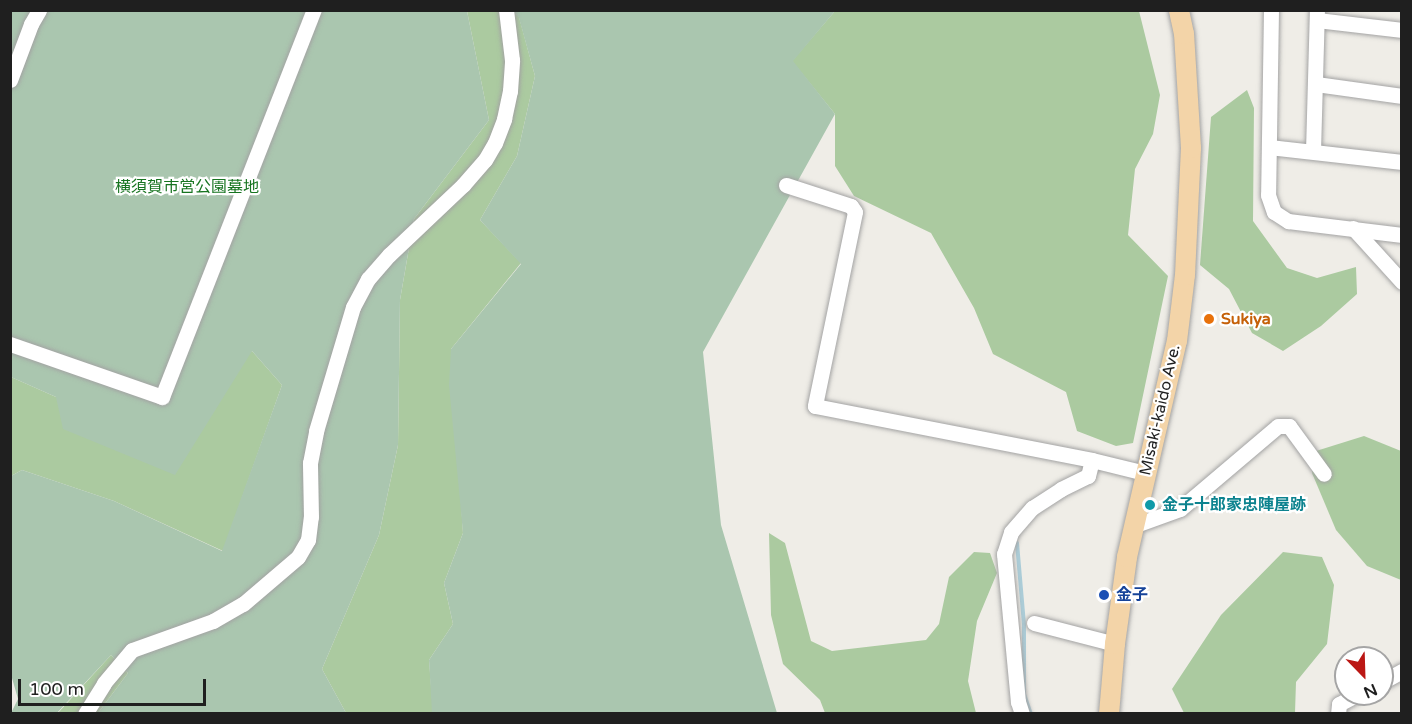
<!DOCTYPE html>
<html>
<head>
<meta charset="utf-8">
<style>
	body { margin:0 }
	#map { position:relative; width:1412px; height:724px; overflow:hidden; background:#efede7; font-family:"Varela Round","Noto Sans JP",sans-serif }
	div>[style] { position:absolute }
	.forest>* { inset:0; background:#abcaa0 }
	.cemetery>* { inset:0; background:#aac6af }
	.stream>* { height:4px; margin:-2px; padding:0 2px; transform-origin:2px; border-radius:2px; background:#accdd8 }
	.roads { filter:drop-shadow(0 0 2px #a3a3a3) drop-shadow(0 0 2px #a3a3a3) }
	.minor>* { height:15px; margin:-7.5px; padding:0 7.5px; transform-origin:7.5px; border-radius:7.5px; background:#fff }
	.major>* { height:20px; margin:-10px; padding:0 10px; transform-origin:10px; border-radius:10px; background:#f3d4a8 }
	.dots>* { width:16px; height:16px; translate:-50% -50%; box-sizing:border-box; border:3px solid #fff; border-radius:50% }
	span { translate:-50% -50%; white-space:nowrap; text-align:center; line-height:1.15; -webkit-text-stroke:4.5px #fff; paint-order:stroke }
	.park-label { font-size:16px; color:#177420 }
	.food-label { font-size:16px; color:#c56008; font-weight:700 }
	.left { translate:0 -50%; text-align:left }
	.street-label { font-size:16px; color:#1f1f1f }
	.culture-label { font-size:16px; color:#0d838f; font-weight:700 }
	.transit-label { font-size:16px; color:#164399; font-weight:700 }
	.frame { position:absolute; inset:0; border:12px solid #1f1f1f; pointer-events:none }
	.north { position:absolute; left:1334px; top:646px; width:60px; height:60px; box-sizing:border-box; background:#fff; border:2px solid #a5a5a5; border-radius:50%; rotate:157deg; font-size:16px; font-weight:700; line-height:24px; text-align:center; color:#1f1f1f }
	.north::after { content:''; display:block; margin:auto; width:21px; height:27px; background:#bb1714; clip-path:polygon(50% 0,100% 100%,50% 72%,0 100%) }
	.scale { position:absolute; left:18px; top:679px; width:188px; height:27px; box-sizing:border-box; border:3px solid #1f1f1f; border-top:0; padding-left:8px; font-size:18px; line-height:21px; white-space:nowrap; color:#1f1f1f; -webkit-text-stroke:4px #fff; paint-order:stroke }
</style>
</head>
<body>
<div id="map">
	<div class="forest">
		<i style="clip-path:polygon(467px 11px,513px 11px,519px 17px,535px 76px,517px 156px,480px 220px,521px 263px,451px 349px,463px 533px,444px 583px,453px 624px,429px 660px,433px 712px,346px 713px,322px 669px,379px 535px,398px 445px,400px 300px,414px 219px,489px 120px)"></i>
		<i style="clip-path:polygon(835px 11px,1139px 11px,1160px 95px,1153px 134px,1135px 169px,1128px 235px,1168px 276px,1133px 443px,1116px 446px,1077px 431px,1066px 392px,993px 354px,974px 308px,931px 233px,854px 196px,835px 166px,835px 114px,792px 61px)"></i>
		<i style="clip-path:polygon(1247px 90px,1254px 108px,1253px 221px,1287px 268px,1317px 278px,1356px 267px,1357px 294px,1321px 326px,1283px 351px,1252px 333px,1229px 289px,1200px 265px,1211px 117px)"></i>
		<i style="clip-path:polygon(252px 351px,282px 385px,223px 551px,114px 501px,22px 470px,11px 476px,11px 377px,56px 397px)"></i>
		<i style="clip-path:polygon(1364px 436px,1401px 451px,1401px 580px,1367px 566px,1336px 530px,1312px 473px,1316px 451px)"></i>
		<i style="clip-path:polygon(769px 533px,785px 543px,811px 641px,832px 651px,926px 640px,939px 624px,949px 577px,974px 552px,990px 553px,997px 573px,977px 621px,968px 681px,976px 713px,825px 713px,820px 700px,783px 664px,771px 615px)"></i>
		<i style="clip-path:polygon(1283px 552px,1322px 557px,1334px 585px,1327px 644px,1296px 682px,1295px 713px,1184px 713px,1172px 689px,1221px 615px)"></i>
		<i style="clip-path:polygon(111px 655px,128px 673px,98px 713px,57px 714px)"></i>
	</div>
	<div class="cemetery">
		<i style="clip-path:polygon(705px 10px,835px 11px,793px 61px,835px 114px,703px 352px,721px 525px,777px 713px,432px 713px,429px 660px,453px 624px,444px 583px,463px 533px,449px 385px,451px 349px,521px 264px,480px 220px,517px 156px,535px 76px,519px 18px,513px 11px)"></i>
		<i style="clip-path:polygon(11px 11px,467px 11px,489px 120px,414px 219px,400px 300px,398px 445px,379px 535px,322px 669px,346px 713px,98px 713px,128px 673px,111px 655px,57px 713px,11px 713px,18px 699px,10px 671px,11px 476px,22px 470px,114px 501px,222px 551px,282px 385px,252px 351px,175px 475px,63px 429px,56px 397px,11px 377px)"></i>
	</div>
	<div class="stream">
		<i style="left:1017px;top:543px;width:82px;rotate:85.1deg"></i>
		<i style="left:1024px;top:625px;width:69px;rotate:90deg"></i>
		<i style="left:1024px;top:694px;width:21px;rotate:71deg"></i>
	</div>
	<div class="roads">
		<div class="minor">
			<i style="left:1271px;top:10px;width:185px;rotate:90.9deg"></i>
			<i style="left:1268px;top:195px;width:18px;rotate:71deg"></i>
			<i style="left:1274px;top:212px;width:17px;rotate:33deg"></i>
			<i style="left:1288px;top:221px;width:115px;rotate:7deg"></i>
			<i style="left:1317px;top:20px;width:86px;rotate:6.7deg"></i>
			<i style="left:10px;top:80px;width:60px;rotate:-69.4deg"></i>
			<i style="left:31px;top:24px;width:16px;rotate:-60deg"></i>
			<i style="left:1316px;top:84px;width:87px;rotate:7.9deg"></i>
			<i style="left:1269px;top:147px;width:134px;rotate:6.4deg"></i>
			<i style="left:1313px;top:151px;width:141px;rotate:-88.4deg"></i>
			<i style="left:786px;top:185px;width:68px;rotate:17.9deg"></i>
			<i style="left:851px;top:206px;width:7px;rotate:56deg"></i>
			<i style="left:855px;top:212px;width:198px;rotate:101.7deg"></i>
			<i style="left:815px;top:406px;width:282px;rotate:11deg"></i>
			<i style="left:1092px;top:460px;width:55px;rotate:13.8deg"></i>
			<i style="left:1353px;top:228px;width:73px;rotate:47.8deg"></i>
			<i style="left:10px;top:344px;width:161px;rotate:19.2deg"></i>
			<i style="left:162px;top:397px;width:416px;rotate:-68.6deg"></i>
			<i style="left:1133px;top:526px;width:50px;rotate:-19.9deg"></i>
			<i style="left:1180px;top:509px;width:128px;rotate:-40.3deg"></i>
			<i style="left:1278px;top:426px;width:11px"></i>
			<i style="left:1289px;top:426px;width:59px;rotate:53.9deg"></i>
			<i style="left:1034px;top:623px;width:84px;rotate:14.5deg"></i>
			<i style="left:1382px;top:682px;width:23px;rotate:-29deg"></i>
			<i style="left:85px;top:714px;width:36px;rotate:-58deg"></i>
			<i style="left:104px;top:683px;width:43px;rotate:-49.7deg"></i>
			<i style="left:132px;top:650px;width:86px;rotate:-19.7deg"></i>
			<i style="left:213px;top:621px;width:34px;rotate:-30deg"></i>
			<i style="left:243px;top:604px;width:72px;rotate:-40.5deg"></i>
			<i style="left:298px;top:557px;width:20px;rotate:-60deg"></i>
			<i style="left:308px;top:540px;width:23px;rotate:-83deg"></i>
			<i style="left:311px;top:517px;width:54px;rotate:-91.1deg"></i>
			<i style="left:310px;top:463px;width:33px;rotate:-79deg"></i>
			<i style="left:316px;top:431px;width:129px;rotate:-73.4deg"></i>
			<i style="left:353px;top:307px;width:32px;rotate:-62deg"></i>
			<i style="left:368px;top:279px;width:32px;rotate:-49deg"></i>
			<i style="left:389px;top:255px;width:102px;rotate:-43.4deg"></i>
			<i style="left:463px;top:185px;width:33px;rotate:-49deg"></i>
			<i style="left:485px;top:160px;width:20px;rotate:-60deg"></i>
			<i style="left:495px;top:143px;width:26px;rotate:-69deg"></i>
			<i style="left:504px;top:119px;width:29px;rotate:-78deg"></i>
			<i style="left:510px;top:91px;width:31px;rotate:-86deg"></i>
			<i style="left:512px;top:60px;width:50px;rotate:-96.8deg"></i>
			<i style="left:1022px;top:714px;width:13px;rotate:-108deg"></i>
			<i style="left:1018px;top:702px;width:149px;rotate:-95.4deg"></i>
			<i style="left:1004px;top:554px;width:23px;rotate:-72deg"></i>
			<i style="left:1011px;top:532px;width:32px;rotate:-49deg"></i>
			<i style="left:1032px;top:508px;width:35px;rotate:-33deg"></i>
			<i style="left:1061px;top:489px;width:30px;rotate:-26deg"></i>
			<i style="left:1088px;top:476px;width:16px;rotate:-76deg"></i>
			<i style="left:1338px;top:714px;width:10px;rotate:-84deg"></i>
			<i style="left:1339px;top:704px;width:21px;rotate:-28deg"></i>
		</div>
		<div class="major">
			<i style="left:1109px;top:714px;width:70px;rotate:-85.1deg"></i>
			<i style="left:1115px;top:644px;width:88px;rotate:-82.1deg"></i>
			<i style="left:1127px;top:557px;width:222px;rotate:-77deg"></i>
			<i style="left:1177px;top:341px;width:66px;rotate:-83.1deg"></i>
			<i style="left:1185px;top:275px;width:127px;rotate:-87.3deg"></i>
			<i style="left:1191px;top:148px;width:114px;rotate:-93.5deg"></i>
			<i style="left:1184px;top:34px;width:25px;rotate:-102deg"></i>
		</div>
	</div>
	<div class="dots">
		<i style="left:1209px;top:319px;background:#e8710a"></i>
		<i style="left:1150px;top:505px;background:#0f9aa8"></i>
		<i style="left:1104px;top:595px;background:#1a4fb4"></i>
	</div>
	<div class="park-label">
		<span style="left:187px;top:187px">横須賀市営公園墓地</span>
	</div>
	<div class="food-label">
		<span class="left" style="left:1221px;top:319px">Sukiya</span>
	</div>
	<div class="street-label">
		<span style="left:1160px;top:410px;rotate:-77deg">Misaki-kaido Ave.</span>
	</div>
	<div class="culture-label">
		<span class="left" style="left:1162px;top:505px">金子十郎家忠陣屋跡</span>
	</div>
	<div class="transit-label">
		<span class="left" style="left:1116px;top:595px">金子</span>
	</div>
	<div class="frame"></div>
	<div class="north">N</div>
	<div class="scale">100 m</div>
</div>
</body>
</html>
